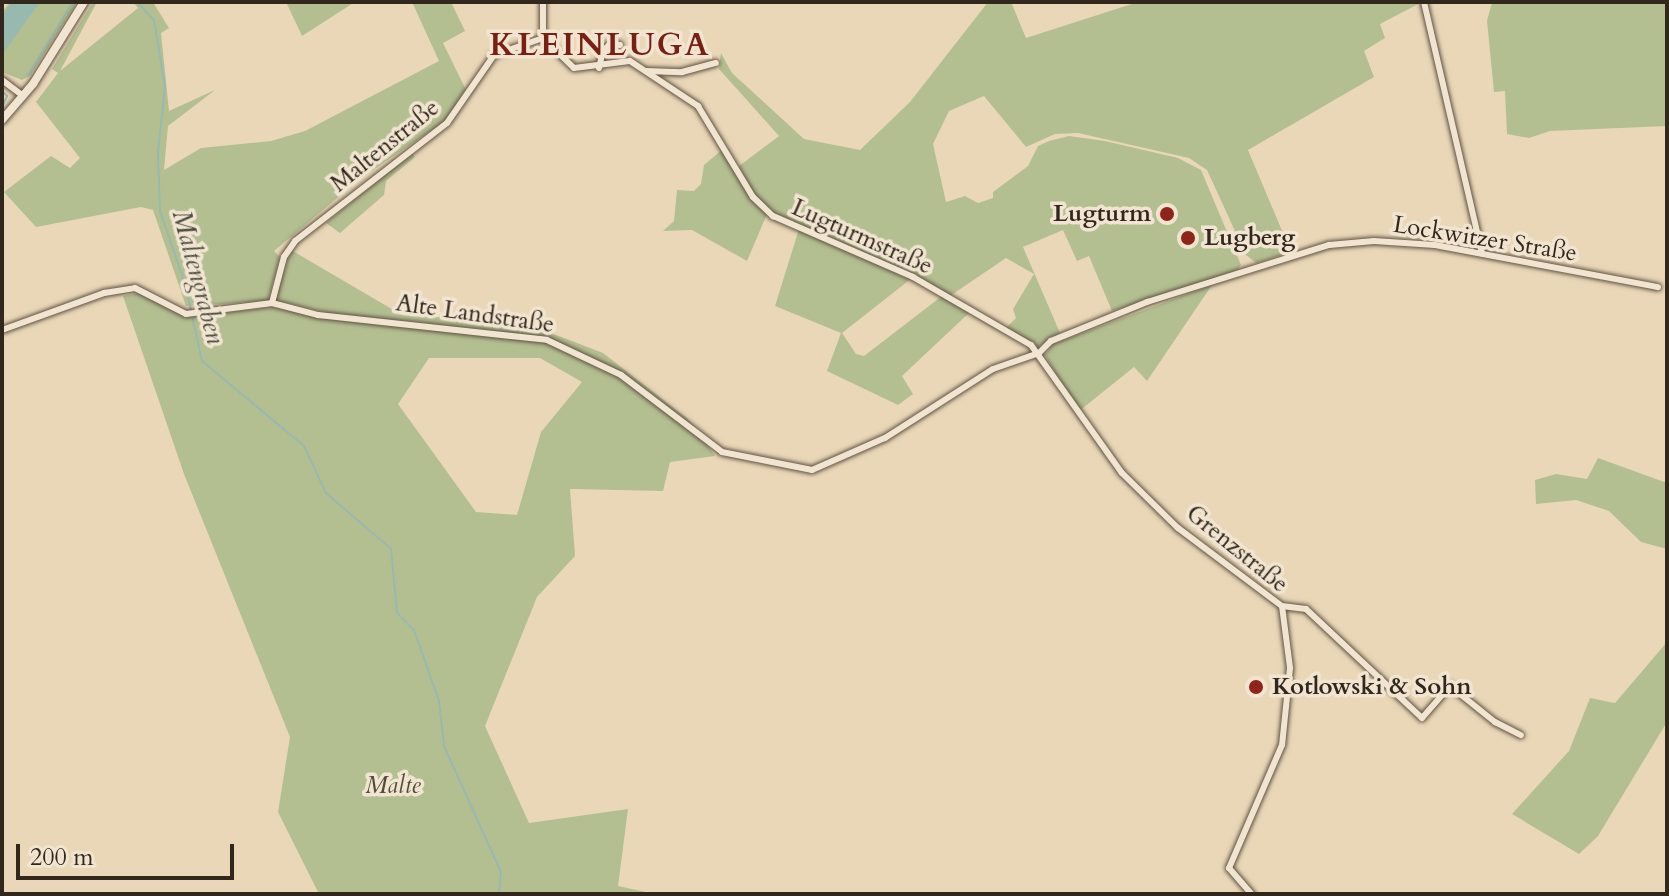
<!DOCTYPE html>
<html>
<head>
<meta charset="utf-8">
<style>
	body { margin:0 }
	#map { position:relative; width:1669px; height:896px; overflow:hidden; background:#ead7b8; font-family:Cardo,serif }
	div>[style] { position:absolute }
	.green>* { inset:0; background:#b4bf91 }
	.water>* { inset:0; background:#98b9b0 }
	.stream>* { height:2px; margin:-1px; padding:0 1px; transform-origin:1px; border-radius:1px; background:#98b9b0 }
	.roads { filter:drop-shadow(0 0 2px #5f5343) drop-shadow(0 0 2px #5f5343) }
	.minor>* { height:6px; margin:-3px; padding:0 3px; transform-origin:3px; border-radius:3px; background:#f1e5d1 }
	.secondary>* { height:8px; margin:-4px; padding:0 4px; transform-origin:4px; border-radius:4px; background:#f1e5d1 }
	.dots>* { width:22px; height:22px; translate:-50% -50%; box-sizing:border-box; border:4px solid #f1e5d1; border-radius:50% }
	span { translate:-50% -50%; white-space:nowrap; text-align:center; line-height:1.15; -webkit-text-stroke:7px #f1e5d1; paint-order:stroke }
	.street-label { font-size:24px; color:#31271c }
	.poi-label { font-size:24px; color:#31271c; font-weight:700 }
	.right { translate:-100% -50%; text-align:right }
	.left { translate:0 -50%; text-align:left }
	.park-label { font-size:24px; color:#524d39; font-style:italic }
	.water-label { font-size:26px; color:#4b4c41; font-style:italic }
	.district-label { font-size:32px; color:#7a1f14; font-weight:700; letter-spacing:2px }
	.frame { position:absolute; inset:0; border:4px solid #31271c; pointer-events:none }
	.scale { position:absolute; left:16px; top:844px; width:218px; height:36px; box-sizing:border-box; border:4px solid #31271c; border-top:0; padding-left:10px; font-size:24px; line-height:28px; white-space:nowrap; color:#31271c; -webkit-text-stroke:6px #f1e5d1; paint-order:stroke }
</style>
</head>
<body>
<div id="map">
	<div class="green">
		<i style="clip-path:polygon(10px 2px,77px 2px,30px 76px,22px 80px,2px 72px,2px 12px)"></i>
		<i style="clip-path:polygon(93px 2px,97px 2px,60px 71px,138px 8px,133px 2px,153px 2px,169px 28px,161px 33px,169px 111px,215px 90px,168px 126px,164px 170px,201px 148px,271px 141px,305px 131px,439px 61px,412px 2px,451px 2px,465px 31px,443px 43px,466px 90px,445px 121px,360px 179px,274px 251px,280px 257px,268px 301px,186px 306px,153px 210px,141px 207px,36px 227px,4px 192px,51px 156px,70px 168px,80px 158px,36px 102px,58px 73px,52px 69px)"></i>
		<i style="clip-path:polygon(286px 2px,355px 2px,302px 36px)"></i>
		<i style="clip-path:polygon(988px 2px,1011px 2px,1026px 38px,1138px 2px,1422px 2px,1380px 24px,1385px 38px,1364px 51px,1374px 77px,1248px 150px,1291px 252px,1256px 263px,1246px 255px,1207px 170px,1189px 158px,1078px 133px,1055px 134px,1026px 147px,984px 96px,949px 111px,933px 144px,946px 202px,965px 196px,978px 203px,993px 198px,993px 192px,1028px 166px,1038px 146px,1049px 141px,1069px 136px,1105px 141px,1178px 158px,1201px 170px,1241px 265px,1238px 270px,1112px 311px,1089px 256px,1077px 261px,1063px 230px,1023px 247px,1060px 333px,1038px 347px,1006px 328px,1016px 318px,1013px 309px,1034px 274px,1006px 258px,950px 296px,914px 274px,777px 217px,755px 195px,739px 166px,779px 136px,719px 69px,721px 53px,732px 73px,804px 139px,860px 150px,910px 102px)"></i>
		<i style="clip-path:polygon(1492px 2px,1667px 2px,1667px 126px,1550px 131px,1529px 138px,1507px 134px,1505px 91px,1494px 92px,1487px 21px)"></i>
		<i style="clip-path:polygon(724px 148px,767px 214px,747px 261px,692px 230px,663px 231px,674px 221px,677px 190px,694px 191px,701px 184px,704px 165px)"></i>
		<i style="clip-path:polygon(412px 153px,415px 157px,386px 181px,384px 195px,340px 233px,326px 223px)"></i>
		<i style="clip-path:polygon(799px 229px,912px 278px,842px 333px,856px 354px,864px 356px,942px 296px,970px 312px,902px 376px,913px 394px,898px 405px,827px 371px,841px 333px,775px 306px)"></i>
		<i style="clip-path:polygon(evenodd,291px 250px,402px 315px,522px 322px,603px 353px,688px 419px,715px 456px,670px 462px,663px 491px,570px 489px,575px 556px,537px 597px,485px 726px,529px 823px,628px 809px,618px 886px,655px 894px,319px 894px,278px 812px,290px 737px,184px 474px,123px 296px,144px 292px,186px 317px,273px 307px,322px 318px,324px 312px,275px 300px,291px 250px,429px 358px,540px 358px,582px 382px,541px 432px,517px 515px,476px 512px,398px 404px,429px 358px)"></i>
		<i style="clip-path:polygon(1212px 285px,1147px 381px,1134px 367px,1078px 412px,1045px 355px,1053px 344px)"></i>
		<i style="clip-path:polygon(1598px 458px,1667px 483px,1667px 549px,1641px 542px,1609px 511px,1576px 500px,1536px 504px,1535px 480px,1556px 474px,1587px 479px)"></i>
		<i style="clip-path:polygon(1667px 642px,1667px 722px,1598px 836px,1579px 854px,1512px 814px,1569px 751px,1590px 698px,1615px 703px)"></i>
	</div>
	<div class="water">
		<i style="clip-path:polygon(12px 2px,40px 2px,2px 55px,2px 16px)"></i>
	</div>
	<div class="stream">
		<i style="left:137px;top:2px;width:25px;rotate:47deg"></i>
		<i style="left:154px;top:20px;width:68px;rotate:80.7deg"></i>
		<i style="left:165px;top:87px;width:66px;rotate:96.1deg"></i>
		<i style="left:158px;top:153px;width:58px;rotate:88deg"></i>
		<i style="left:160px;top:211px;width:76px;rotate:70.9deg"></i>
		<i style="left:185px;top:283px;width:80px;rotate:77.7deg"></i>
		<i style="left:202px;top:361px;width:133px;rotate:39.8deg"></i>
		<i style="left:304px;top:446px;width:52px;rotate:64.9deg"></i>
		<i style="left:326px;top:493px;width:86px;rotate:40.7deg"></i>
		<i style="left:391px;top:549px;width:64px;rotate:84.6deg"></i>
		<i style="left:397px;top:613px;width:24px;rotate:45deg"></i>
		<i style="left:414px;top:630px;width:75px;rotate:70.6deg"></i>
		<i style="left:439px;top:701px;width:45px;rotate:83.7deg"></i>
		<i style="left:444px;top:746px;width:138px;rotate:65.7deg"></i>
		<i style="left:501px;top:872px;width:22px;rotate:95deg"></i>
		<i style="left:28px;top:75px;width:86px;rotate:-58.3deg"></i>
		<i style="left:2px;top:91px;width:7px;rotate:45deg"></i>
		<i style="left:7px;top:96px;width:12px;rotate:114deg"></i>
	</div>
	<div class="roads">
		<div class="minor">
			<i style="left:1424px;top:2px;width:258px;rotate:77deg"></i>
			<i style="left:543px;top:38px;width:43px;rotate:44.1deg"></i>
			<i style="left:574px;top:68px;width:56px;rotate:-7.1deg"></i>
			<i style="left:630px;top:61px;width:82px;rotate:33.5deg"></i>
			<i style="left:698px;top:106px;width:106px;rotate:58.9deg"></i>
			<i style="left:753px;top:197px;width:28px;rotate:44deg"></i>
			<i style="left:773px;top:216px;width:153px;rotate:23.5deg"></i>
			<i style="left:913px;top:277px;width:136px;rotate:30deg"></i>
			<i style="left:1031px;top:345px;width:157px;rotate:54.6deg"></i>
			<i style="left:1122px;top:473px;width:78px;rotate:44.5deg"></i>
			<i style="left:1178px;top:528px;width:130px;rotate:36.9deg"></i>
			<i style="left:1282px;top:606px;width:63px;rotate:82.6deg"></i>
			<i style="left:1290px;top:668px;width:77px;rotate:95.9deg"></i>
			<i style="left:1282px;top:745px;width:134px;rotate:113.3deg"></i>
			<i style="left:1229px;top:868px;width:35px;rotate:49deg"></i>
			<i style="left:543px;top:38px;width:36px;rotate:-90deg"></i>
			<i style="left:599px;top:68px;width:17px;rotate:-77deg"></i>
			<i style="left:603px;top:51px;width:10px;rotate:-45deg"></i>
			<i style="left:610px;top:44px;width:10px;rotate:6deg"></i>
			<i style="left:646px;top:71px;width:36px;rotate:2deg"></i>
			<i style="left:682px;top:72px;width:35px;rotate:-15deg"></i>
			<i style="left:2px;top:80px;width:26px;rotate:37deg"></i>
			<i style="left:272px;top:303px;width:48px;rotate:-75.4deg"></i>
			<i style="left:284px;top:257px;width:19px;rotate:-55deg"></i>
			<i style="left:295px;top:241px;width:192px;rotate:-37.8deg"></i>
			<i style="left:447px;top:123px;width:83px;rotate:-55.3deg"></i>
			<i style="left:494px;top:55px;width:52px;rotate:-19.1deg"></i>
			<i style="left:2px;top:330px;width:109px;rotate:-19.9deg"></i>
			<i style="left:104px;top:293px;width:31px;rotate:-9deg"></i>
			<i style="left:135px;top:288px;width:57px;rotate:27deg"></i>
			<i style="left:186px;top:314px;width:87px;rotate:-7.3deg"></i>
			<i style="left:272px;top:303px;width:48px;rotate:14.6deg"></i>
			<i style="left:318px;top:315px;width:230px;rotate:6.2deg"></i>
			<i style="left:547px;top:340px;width:82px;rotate:25.3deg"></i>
			<i style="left:621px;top:375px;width:127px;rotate:37.3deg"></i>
			<i style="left:722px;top:452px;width:92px;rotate:11.3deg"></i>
			<i style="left:812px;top:470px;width:80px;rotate:-23.7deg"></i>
			<i style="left:885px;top:438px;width:128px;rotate:-32.6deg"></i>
			<i style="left:993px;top:369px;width:49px;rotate:-19.2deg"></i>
			<i style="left:1039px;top:353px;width:17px;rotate:-45deg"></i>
			<i style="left:1051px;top:341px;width:104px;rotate:-22.1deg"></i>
			<i style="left:1147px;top:302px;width:191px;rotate:-17.4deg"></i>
			<i style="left:1329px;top:245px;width:45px;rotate:-5.1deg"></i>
			<i style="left:1374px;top:241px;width:61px;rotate:3.8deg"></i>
			<i style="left:1435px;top:245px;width:227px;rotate:10.7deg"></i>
			<i style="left:1282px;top:606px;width:24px;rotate:7deg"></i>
			<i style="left:1306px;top:609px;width:159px;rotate:43.2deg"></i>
			<i style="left:1422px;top:718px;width:43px;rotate:-48.8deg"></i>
			<i style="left:1450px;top:686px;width:58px;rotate:38.7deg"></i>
			<i style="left:1495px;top:722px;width:29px;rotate:27deg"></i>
		</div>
		<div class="secondary">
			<i style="left:2px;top:120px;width:48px;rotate:-49.3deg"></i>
			<i style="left:33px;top:84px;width:97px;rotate:-58.1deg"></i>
		</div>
	</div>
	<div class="dots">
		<i style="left:1167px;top:214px;background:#8f2418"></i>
		<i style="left:1188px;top:238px;background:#8f2418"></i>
		<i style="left:1256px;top:687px;background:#8f2418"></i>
	</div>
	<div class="street-label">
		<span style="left:385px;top:146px;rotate:-39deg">Maltenstraße</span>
		<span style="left:862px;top:237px;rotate:24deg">Lugturmstraße</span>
		<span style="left:1485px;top:239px;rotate:9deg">Lockwitzer Straße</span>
		<span style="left:475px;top:314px;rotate:8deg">Alte Landstraße</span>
		<span style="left:1237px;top:549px;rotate:39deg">Grenzstraße</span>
	</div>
	<div class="poi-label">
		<span class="right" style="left:1151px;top:214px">Lugturm</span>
		<span class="left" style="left:1204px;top:238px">Lugberg</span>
		<span class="left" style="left:1272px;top:687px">Kotlowski &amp; Sohn</span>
	</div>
	<div class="park-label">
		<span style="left:393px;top:786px">Malte</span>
	</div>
	<div class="water-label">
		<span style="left:198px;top:277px;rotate:75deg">Maltengraben</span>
	</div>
	<div class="district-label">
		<span style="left:600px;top:45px">KLEINLUGA</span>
	</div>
	<div class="frame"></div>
	<div class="scale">200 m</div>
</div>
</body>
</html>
